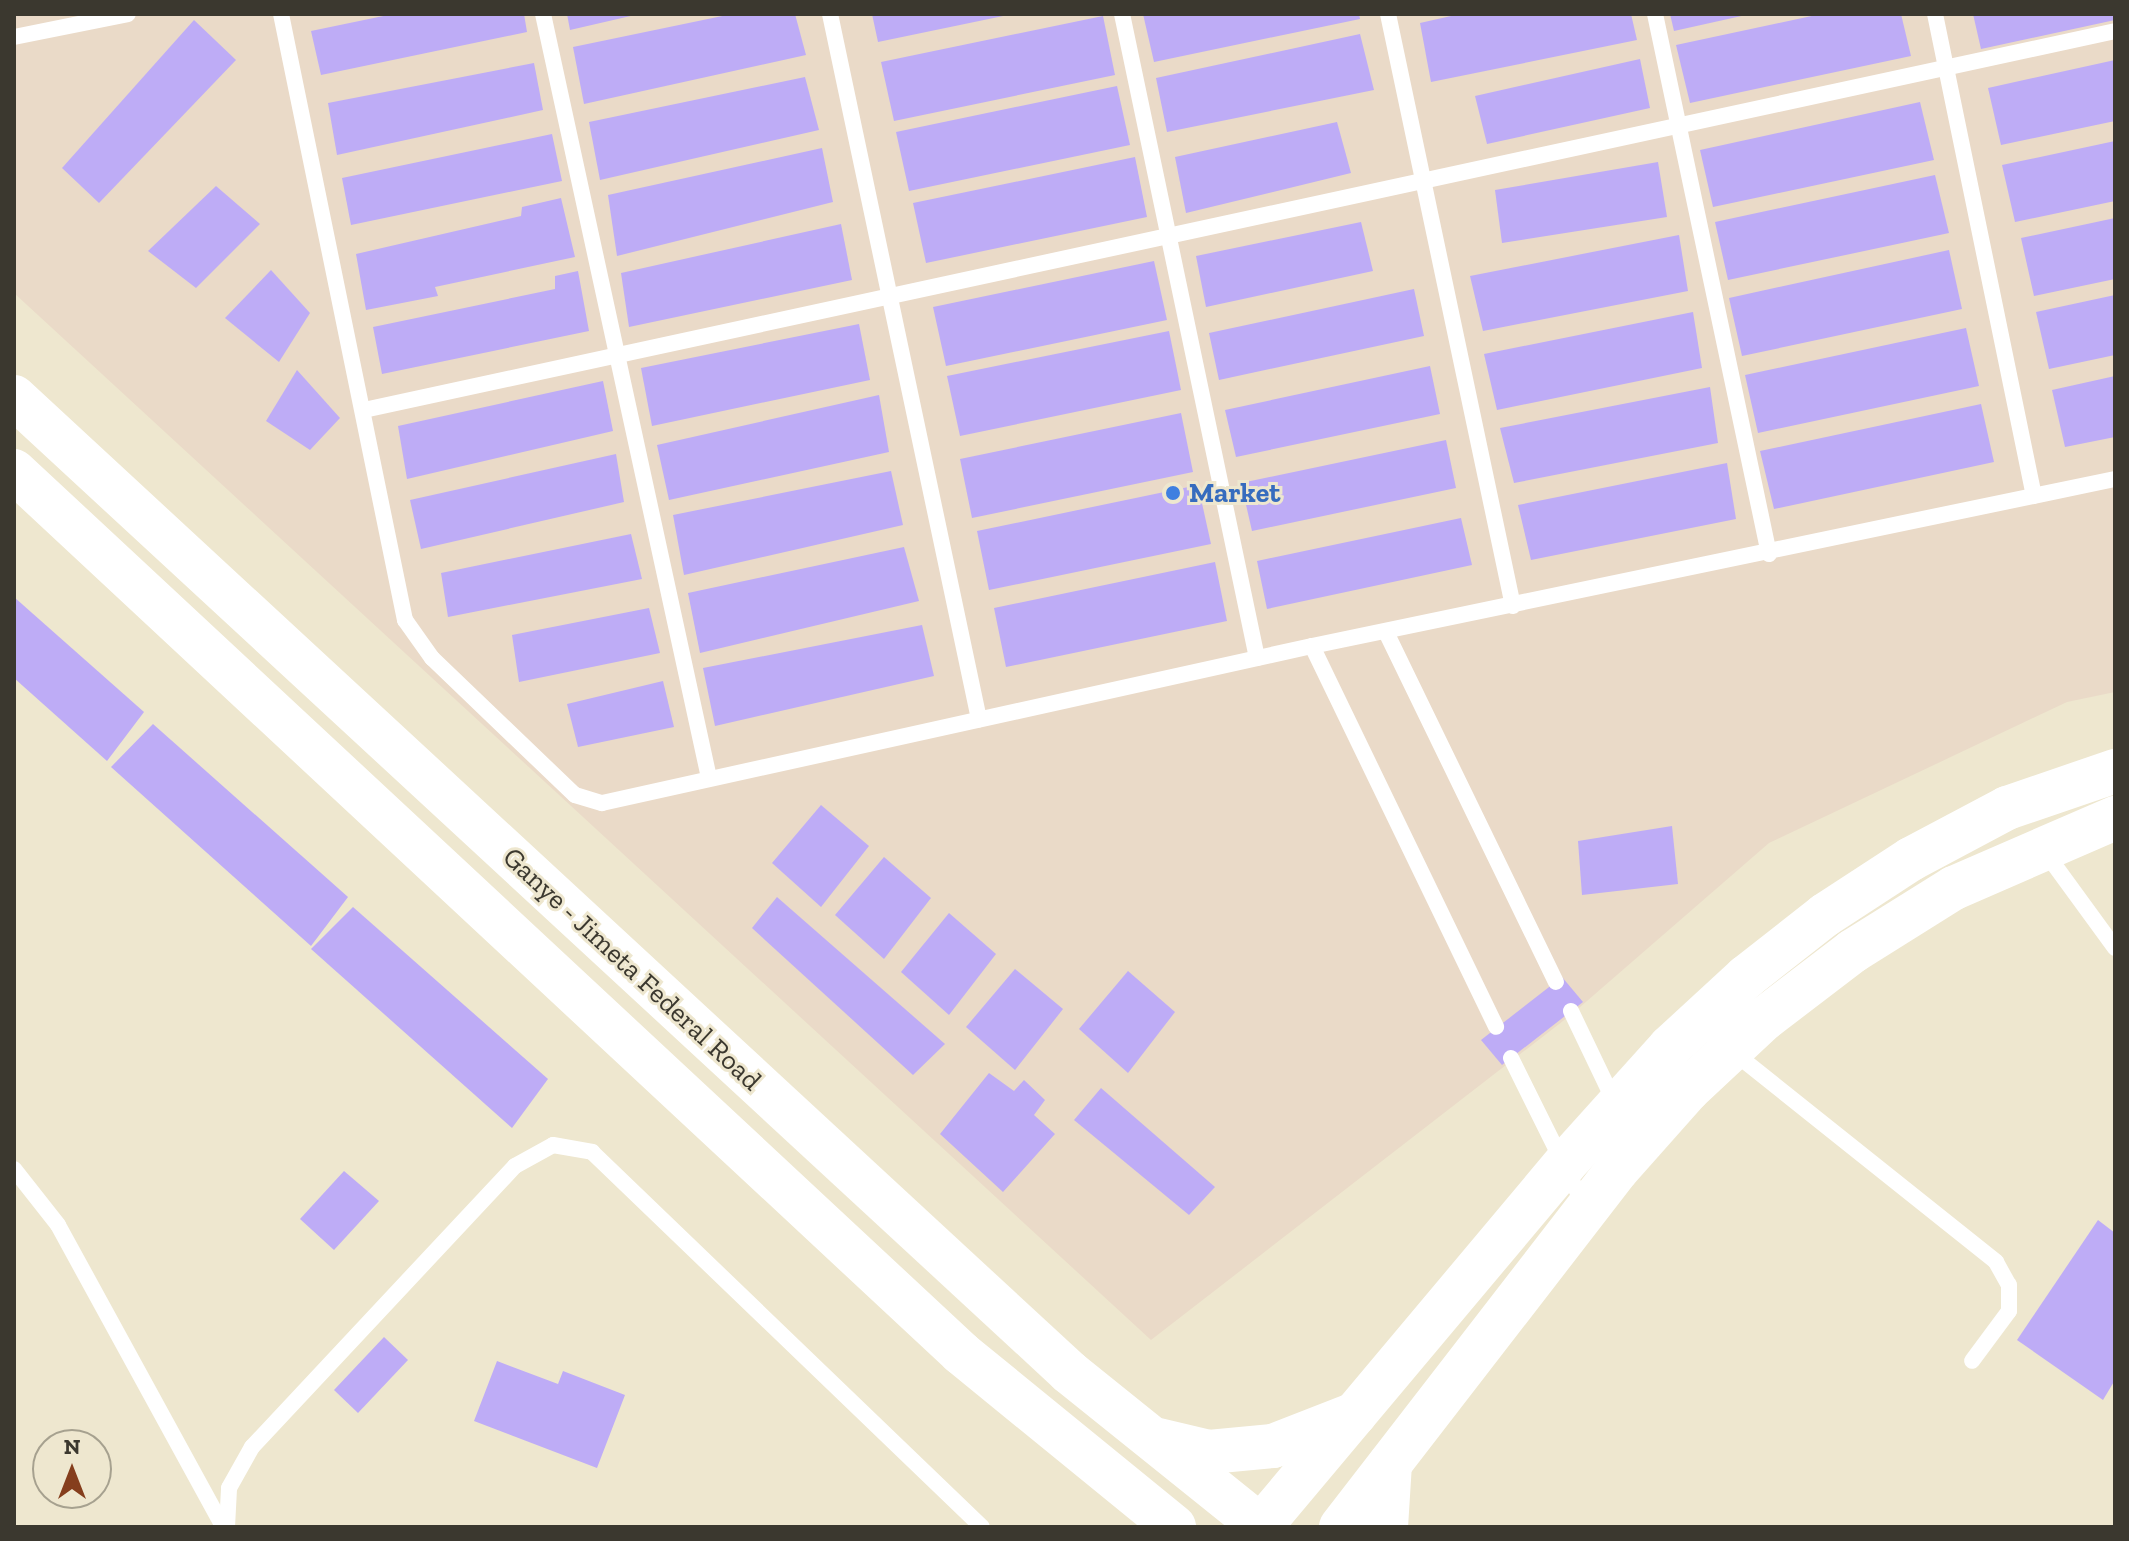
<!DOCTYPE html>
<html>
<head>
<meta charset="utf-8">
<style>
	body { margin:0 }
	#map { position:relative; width:2129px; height:1541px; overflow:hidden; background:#eee7cf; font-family:"Zilla Slab",serif }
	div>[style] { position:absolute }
	.commercial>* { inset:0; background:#eadac8 }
	.building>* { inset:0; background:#beacf6 }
	.service>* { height:16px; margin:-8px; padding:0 8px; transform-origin:8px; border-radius:8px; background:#fff }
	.secondary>* { height:44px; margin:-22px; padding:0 22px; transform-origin:22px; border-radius:22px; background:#fff }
	.primary>* { height:44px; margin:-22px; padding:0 22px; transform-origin:22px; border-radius:22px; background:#fff }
	.dots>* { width:22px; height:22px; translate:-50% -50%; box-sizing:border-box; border:4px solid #eee7cf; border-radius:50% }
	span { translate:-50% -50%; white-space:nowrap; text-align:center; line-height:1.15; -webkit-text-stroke:6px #eee7cf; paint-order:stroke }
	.shop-label { font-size:28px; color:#366cbe; font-weight:700 }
	.left { translate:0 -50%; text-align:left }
	.street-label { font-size:28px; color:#3b382f }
	.frame { position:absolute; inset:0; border:16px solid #3b382f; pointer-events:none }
	.north { position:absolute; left:32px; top:1429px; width:80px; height:80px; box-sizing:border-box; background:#eee7cf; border:2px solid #a6a18f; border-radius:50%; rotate:0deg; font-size:22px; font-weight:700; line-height:32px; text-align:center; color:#3b382f }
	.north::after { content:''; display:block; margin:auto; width:28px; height:36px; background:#853e1d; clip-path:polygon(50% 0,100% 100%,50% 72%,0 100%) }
</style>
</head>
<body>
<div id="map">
	<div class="commercial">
		<i style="clip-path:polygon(14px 14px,2115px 14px,2115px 692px,2067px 702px,1769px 843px,1572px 1014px,1151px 1340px,14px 293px)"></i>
	</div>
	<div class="building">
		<i style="clip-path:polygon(393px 14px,524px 14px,527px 32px,321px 75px,311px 31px)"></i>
		<i style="clip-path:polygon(567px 14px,635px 14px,635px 15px,570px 30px)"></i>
		<i style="clip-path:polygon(732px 14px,795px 14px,806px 55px,584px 104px,573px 47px)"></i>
		<i style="clip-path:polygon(872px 14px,1008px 14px,1008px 15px,878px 42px)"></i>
		<i style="clip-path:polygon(1143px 14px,1359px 14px,1360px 19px,1154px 62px)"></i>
		<i style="clip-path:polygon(1460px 14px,1631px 14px,1637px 40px,1431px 82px,1420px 23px)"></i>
		<i style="clip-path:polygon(1670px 14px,1745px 14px,1746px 15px,1674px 31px)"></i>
		<i style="clip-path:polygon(1821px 14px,1901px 14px,1911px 56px,1690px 103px,1676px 45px)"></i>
		<i style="clip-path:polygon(1973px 14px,2115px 14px,2115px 20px,1981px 49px)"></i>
		<i style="clip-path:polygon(1103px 16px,1115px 75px,894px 121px,881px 62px)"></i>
		<i style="clip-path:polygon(194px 20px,236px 60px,99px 203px,62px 168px)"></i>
		<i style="clip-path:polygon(1360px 34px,1374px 90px,1167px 132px,1156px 78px)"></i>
		<i style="clip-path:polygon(1640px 59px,1650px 108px,1487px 144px,1475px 96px)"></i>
		<i style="clip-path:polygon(2115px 60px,2115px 121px,2001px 145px,1988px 88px)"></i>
		<i style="clip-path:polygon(534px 63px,543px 110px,337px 155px,328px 103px)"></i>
		<i style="clip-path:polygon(805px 77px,819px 130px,600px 180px,589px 122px)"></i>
		<i style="clip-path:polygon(1117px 86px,1130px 145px,909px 191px,896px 132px)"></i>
		<i style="clip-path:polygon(1920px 102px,1934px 160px,1713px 207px,1700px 150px)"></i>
		<i style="clip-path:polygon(1337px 122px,1351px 173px,1186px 213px,1175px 157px)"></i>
		<i style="clip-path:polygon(552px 134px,562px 181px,351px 225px,342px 178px)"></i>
		<i style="clip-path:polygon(2115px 141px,2115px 201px,2015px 222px,2002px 165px)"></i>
		<i style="clip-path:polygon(822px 148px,833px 202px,617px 256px,608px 195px)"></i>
		<i style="clip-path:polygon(1135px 157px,1147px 217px,926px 263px,913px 203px)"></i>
		<i style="clip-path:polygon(1658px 162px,1667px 217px,1502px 243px,1495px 190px)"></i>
		<i style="clip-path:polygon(1935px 175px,1949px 233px,1728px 280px,1715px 222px)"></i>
		<i style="clip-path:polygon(216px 186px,260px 224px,196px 288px,148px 251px)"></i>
		<i style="clip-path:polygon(561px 198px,575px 257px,435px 287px,438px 296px,366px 310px,356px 254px,521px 216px,522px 207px)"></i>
		<i style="clip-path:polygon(2115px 218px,2115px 279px,2034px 296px,2021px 238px)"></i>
		<i style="clip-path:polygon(1361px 222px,1373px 271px,1206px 307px,1196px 256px)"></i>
		<i style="clip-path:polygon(841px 224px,852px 280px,629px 327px,621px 273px)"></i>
		<i style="clip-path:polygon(1679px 235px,1688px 291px,1483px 331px,1470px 276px)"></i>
		<i style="clip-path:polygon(1949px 250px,1962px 309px,1742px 356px,1729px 298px)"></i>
		<i style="clip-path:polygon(1154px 261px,1167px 320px,946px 366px,933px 307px)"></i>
		<i style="clip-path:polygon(271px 270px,310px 313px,279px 362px,225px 318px)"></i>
		<i style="clip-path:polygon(578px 271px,589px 331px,382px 374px,373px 327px,555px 289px,555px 276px)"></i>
		<i style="clip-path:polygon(1414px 289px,1424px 336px,1219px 380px,1209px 333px)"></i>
		<i style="clip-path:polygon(2115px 295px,2115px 355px,2049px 369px,2036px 312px)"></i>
		<i style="clip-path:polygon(1693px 312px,1702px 368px,1497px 410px,1484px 354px)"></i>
		<i style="clip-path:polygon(859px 324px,870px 380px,652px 426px,641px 368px)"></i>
		<i style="clip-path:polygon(1966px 328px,1979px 386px,1758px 433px,1745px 375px)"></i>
		<i style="clip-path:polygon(1169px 331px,1181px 390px,960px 436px,947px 376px)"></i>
		<i style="clip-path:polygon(1430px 366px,1440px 414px,1236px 457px,1225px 410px)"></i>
		<i style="clip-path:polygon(297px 370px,340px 418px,310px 450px,266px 421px)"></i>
		<i style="clip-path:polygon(2115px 376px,2115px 437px,2065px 447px,2052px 390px)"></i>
		<i style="clip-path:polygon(603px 381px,613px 431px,407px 479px,398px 426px)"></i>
		<i style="clip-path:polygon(1710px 387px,1718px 443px,1514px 483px,1500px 428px)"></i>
		<i style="clip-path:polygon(879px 395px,889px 452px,669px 500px,657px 445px)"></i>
		<i style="clip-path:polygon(1981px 404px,1994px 462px,1774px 509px,1760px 451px)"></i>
		<i style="clip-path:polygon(1181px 413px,1193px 472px,972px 518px,960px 459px)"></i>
		<i style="clip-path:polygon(1446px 440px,1456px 488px,1252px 531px,1241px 483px)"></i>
		<i style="clip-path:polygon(616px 454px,624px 502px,421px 549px,410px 500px)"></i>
		<i style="clip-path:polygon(1727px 463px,1736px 519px,1531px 560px,1518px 505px)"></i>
		<i style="clip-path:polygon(891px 471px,903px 525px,684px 575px,673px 515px)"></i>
		<i style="clip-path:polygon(1198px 485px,1211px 544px,989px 590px,977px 531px)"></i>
		<i style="clip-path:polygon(1461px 518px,1472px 565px,1267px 609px,1257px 561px)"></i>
		<i style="clip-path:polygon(631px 534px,642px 579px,448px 617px,441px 573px)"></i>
		<i style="clip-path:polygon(904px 547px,919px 601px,700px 653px,688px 593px)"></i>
		<i style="clip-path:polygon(1215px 562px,1227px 621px,1006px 667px,994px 608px)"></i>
		<i style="clip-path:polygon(14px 597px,144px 712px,107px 761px,14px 678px)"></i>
		<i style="clip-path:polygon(649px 608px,660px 653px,519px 682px,512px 635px)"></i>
		<i style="clip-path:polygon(922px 625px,934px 676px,715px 726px,703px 668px)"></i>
		<i style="clip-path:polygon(663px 681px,674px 727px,578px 747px,567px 704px)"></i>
		<i style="clip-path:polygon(153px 724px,348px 897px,311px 946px,111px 767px)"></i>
		<i style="clip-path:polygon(821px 805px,869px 846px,821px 907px,772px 863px)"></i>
		<i style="clip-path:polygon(1672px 826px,1678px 884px,1582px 895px,1578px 841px)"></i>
		<i style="clip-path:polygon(884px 857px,931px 898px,884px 959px,835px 915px)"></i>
		<i style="clip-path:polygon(777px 897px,945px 1044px,913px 1075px,752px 928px)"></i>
		<i style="clip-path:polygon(353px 907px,548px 1079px,512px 1128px,311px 949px)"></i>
		<i style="clip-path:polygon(949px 913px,996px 954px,949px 1015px,901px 972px)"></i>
		<i style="clip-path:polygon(1015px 969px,1063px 1009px,1015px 1070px,966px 1027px)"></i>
		<i style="clip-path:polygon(1128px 971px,1175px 1012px,1128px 1073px,1079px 1029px)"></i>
		<i style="clip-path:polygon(1562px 977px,1583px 1002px,1502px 1065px,1481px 1040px)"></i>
		<i style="clip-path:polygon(989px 1073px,1014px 1091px,1024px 1080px,1045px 1100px,1034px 1115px,1055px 1134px,1003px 1192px,940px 1134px)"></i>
		<i style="clip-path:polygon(1101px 1088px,1215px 1187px,1189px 1215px,1074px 1120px)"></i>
		<i style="clip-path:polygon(344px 1171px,379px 1201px,334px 1250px,300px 1219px)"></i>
		<i style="clip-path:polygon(2098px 1220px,2115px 1233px,2115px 1380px,2103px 1400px,2017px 1340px)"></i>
		<i style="clip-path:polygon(384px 1337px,408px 1360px,358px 1413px,334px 1390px)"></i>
		<i style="clip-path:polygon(497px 1361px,558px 1384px,563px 1371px,625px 1395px,597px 1468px,474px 1421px)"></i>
	</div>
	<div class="service">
		<i style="left:281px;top:14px;width:619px;rotate:78.44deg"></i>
		<i style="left:405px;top:620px;width:47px;rotate:54.6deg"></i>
		<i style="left:432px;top:658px;width:198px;rotate:43.8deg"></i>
		<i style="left:575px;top:795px;width:28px;rotate:17deg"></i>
		<i style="left:602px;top:803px;width:727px;rotate:-12.47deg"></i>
		<i style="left:1312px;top:646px;width:820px;rotate:-11.75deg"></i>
		<i style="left:543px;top:14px;width:782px;rotate:77.74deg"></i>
		<i style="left:830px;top:14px;width:721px;rotate:78.07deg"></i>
		<i style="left:1122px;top:14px;width:658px;rotate:78.16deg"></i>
		<i style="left:1388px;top:14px;width:605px;rotate:78.08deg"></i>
		<i style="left:1655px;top:14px;width:552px;rotate:78.08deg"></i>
		<i style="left:1935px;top:14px;width:492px;rotate:78.4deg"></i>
		<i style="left:14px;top:37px;width:116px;rotate:-11.4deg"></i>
		<i style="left:364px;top:410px;width:1792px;rotate:-12.21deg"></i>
		<i style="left:1386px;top:632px;width:389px;rotate:64.1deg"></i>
		<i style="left:1312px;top:646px;width:423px;rotate:64.2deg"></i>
		<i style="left:2045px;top:852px;width:119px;rotate:53.9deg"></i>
		<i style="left:1571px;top:1011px;width:102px;rotate:64.4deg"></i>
		<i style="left:1732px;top:1051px;width:338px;rotate:38.6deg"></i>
		<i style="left:1996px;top:1262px;width:26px;rotate:61deg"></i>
		<i style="left:2009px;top:1285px;width:26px;rotate:90deg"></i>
		<i style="left:2009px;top:1311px;width:62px;rotate:126.5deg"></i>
		<i style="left:1511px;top:1058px;width:166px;rotate:63.6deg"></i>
		<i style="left:14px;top:1169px;width:71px;rotate:51.8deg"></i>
		<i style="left:58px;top:1225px;width:344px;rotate:61.3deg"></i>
		<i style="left:227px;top:1527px;width:39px;rotate:-87deg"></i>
		<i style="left:229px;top:1488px;width:47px;rotate:-60.7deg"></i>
		<i style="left:252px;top:1447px;width:385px;rotate:-46.9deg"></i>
		<i style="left:515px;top:1166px;width:43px;rotate:-28.9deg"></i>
		<i style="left:553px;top:1145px;width:40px;rotate:10deg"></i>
		<i style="left:592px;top:1152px;width:541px;rotate:43.88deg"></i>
	</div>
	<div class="secondary">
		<i style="left:1261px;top:1526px;width:483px;rotate:-50deg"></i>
		<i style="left:1572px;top:1156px;width:147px;rotate:-48deg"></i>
		<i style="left:1670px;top:1047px;width:103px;rotate:-42.6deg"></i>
		<i style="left:1746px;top:977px;width:100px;rotate:-38.1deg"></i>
		<i style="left:1825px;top:915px;width:103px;rotate:-33.1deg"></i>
		<i style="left:1911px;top:859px;width:109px;rotate:-28deg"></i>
		<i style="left:2007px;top:808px;width:114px;rotate:-18.9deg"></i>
		<i style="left:1341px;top:1527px;width:451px;rotate:-52.3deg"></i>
		<i style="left:1617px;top:1170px;width:107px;rotate:-48.4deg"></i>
		<i style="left:1688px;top:1090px;width:104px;rotate:-43.1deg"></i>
		<i style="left:1764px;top:1019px;width:112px;rotate:-37.4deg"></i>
		<i style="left:1853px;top:951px;width:119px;rotate:-32deg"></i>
		<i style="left:1954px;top:888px;width:176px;rotate:-23.5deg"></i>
	</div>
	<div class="primary">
		<i style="left:14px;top:397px;width:1437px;rotate:42.74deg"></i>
		<i style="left:1069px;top:1372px;width:248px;rotate:38.8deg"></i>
		<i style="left:14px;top:471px;width:1294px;rotate:42.96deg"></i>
		<i style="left:961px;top:1353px;width:275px;rotate:39.2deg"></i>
		<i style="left:1158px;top:1440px;width:52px;rotate:13.2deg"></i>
		<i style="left:1209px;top:1452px;width:64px;rotate:-5.4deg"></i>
		<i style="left:1273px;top:1446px;width:88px;rotate:-21.3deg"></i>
		<i style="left:1386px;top:1527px;width:63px;rotate:-86.4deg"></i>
	</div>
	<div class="dots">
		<i style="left:1173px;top:493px;background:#3f7fe0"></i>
	</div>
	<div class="shop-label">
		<span class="left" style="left:1189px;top:493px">Market</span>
	</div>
	<div class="street-label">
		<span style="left:632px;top:969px;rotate:43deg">Ganye - Jimeta Federal Road</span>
	</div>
	<div class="frame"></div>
	<div class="north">N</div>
</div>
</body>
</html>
